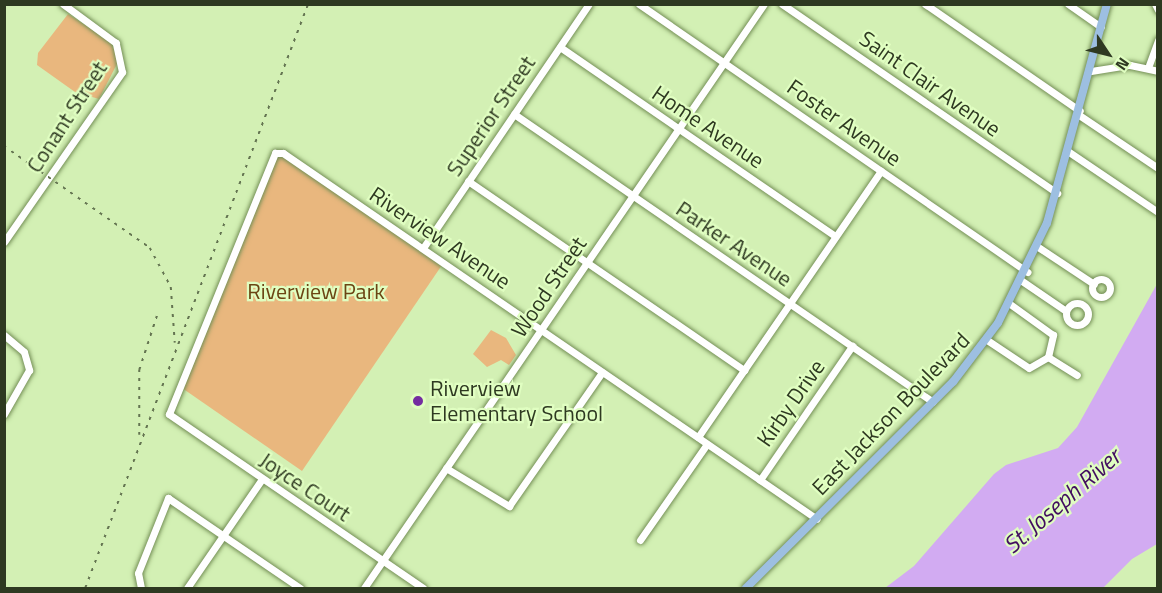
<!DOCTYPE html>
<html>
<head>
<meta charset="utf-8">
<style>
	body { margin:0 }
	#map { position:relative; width:1162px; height:593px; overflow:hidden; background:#d3f0b4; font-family:"Titillium Web",sans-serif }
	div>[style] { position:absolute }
	.green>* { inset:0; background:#e9b77e }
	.water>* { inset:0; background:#d2abf2 }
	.roads { filter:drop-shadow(0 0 2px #748f56) drop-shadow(0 0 2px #748f56) }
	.minor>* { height:7px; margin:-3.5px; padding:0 3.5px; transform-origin:3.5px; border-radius:3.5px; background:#fff }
	.minor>.ring { margin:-3.5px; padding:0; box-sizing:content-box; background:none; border:7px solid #fff; border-radius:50% }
	.major>* { height:8px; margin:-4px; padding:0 4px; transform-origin:4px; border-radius:4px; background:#9dbfe1 }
	.rail>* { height:1.5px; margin-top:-0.75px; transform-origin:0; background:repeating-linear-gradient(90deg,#647451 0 3px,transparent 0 9px) }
	.dots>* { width:16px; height:16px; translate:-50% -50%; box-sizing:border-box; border:3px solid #e0fec1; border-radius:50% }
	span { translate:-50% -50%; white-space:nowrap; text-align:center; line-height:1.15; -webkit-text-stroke:4.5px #e0fec1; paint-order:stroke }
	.street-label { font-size:22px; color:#2e3921 }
	.park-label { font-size:22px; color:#6b4513 }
	.poi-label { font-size:22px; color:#2e3921 }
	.left { translate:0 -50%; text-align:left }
	.water-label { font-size:24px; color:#420d60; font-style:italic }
	.frame { position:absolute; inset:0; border:6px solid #2e3921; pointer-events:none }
	.north { position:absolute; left:1078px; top:24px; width:60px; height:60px; -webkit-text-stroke:4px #e0fec1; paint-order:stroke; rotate:125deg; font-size:16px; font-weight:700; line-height:24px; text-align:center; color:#2e3921 }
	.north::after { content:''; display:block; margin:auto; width:21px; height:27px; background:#2e3921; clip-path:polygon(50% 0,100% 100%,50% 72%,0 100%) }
</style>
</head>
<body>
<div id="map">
	<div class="green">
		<i style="clip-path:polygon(68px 14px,110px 41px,119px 60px,99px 99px,75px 92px,37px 65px,38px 53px)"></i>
		<i style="clip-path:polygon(275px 156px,283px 157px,442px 265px,302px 471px,182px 388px)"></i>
		<i style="clip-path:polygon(491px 330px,506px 338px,516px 355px,509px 365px,501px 360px,487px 367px,473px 354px)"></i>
	</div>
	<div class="water">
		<i style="clip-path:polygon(1157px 284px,1157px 544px,1132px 559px,1103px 588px,885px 588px,914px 566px,994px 474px,1006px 465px,1058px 448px,1077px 427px)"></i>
	</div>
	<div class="roads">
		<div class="minor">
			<i style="left:639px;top:4px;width:472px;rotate:34.6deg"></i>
			<i style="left:782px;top:4px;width:334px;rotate:34.5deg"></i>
			<i style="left:925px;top:4px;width:188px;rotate:34.6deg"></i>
			<i style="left:1068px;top:4px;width:40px;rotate:34.9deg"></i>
			<i style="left:1155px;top:4px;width:7px;rotate:63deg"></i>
			<i style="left:560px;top:47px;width:334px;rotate:34.5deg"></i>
			<i style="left:1149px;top:65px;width:27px;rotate:-70deg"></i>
			<i style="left:1091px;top:71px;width:39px;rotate:-9deg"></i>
			<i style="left:1130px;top:65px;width:29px;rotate:12deg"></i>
			<i style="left:514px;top:114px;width:508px;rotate:34.5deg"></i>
			<i style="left:1079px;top:115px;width:95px;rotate:33.9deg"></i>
			<i style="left:1069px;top:152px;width:107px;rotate:34deg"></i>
			<i style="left:468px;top:181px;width:335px;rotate:34.4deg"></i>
			<i style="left:4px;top:242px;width:207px;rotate:-55.2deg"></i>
			<i style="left:122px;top:72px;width:30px;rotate:-102deg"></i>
			<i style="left:116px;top:43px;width:66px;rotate:-143.7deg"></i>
			<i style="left:1038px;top:247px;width:67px;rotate:33.5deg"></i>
			<i style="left:423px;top:248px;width:295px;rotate:-55.8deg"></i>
			<i class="ring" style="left:1092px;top:279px;width:11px;height:11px"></i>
			<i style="left:1022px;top:281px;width:53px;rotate:34.3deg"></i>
			<i class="ring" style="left:1066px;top:303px;width:15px;height:15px"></i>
			<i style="left:4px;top:335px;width:26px;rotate:40deg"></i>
			<i style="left:24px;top:352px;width:19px;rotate:74deg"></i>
			<i style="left:29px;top:370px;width:51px;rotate:119.6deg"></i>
			<i style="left:987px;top:340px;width:50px;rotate:33.7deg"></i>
			<i style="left:1029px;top:368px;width:22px;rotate:-30deg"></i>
			<i style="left:1048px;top:357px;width:23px;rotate:-77deg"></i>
			<i style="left:1053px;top:335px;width:53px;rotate:-144.2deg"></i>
			<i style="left:1048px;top:357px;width:34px;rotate:32deg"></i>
			<i style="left:698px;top:437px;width:323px;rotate:-55.5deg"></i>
			<i style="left:446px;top:468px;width:74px;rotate:31.1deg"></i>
			<i style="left:509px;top:506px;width:163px;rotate:-55.2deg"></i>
			<i style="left:760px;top:480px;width:163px;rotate:-55.5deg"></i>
			<i style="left:640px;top:540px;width:117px;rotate:-55.1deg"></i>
			<i style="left:141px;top:588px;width:15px;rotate:-101deg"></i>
			<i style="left:138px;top:573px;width:81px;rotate:-68.2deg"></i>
			<i style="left:168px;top:498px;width:160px;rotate:34.3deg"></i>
			<i style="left:187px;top:588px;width:132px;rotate:-55.5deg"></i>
			<i style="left:364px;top:588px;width:708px;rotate:-55.59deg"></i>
			<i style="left:423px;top:588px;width:308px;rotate:-145.6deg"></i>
			<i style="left:169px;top:414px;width:282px;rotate:-67.9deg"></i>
			<i style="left:275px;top:153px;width:8px"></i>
			<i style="left:283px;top:153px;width:647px;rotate:34.43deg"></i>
		</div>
		<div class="major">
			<i style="left:746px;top:588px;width:292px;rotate:-44.9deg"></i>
			<i style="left:953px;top:382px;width:74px;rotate:-52.7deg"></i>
			<i style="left:998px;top:323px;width:111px;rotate:-63.9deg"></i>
			<i style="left:1047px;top:223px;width:227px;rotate:-74.7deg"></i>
		</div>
	</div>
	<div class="rail">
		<i style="left:4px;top:146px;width:178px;rotate:34.9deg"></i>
		<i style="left:150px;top:248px;width:44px;rotate:61.7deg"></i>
		<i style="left:171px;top:287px;width:56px;rotate:85.9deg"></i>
		<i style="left:139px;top:435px;width:65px;rotate:-90deg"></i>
		<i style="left:139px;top:370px;width:61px;rotate:-71.9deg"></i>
		<i style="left:85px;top:588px;width:625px;rotate:-69.1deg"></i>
	</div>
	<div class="dots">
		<i style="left:418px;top:401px;background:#742da0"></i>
	</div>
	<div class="street-label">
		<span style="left:930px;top:84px;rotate:35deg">Saint Clair Avenue</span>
		<span style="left:491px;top:116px;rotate:-56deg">Superior Street</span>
		<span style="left:67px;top:117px;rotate:-57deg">Conant Street</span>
		<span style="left:844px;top:123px;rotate:35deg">Foster Avenue</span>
		<span style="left:708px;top:127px;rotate:34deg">Home Avenue</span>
		<span style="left:440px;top:238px;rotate:34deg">Riverview Avenue</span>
		<span style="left:734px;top:244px;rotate:34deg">Parker Avenue</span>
		<span style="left:549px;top:287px;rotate:-56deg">Wood Street</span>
		<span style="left:791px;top:403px;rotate:-55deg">Kirby Drive</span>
		<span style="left:891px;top:414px;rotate:-46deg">East Jackson Boulevard</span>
		<span style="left:305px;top:487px;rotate:34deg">Joyce Court</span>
	</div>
	<div class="park-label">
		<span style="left:316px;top:292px">Riverview Park</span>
	</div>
	<div class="poi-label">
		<span class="left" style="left:430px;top:401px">Riverview<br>Elementary School</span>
	</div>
	<div class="water-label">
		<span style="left:1062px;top:501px;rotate:-41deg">St. Joseph River</span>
	</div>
	<div class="frame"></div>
	<div class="north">N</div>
</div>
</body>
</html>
